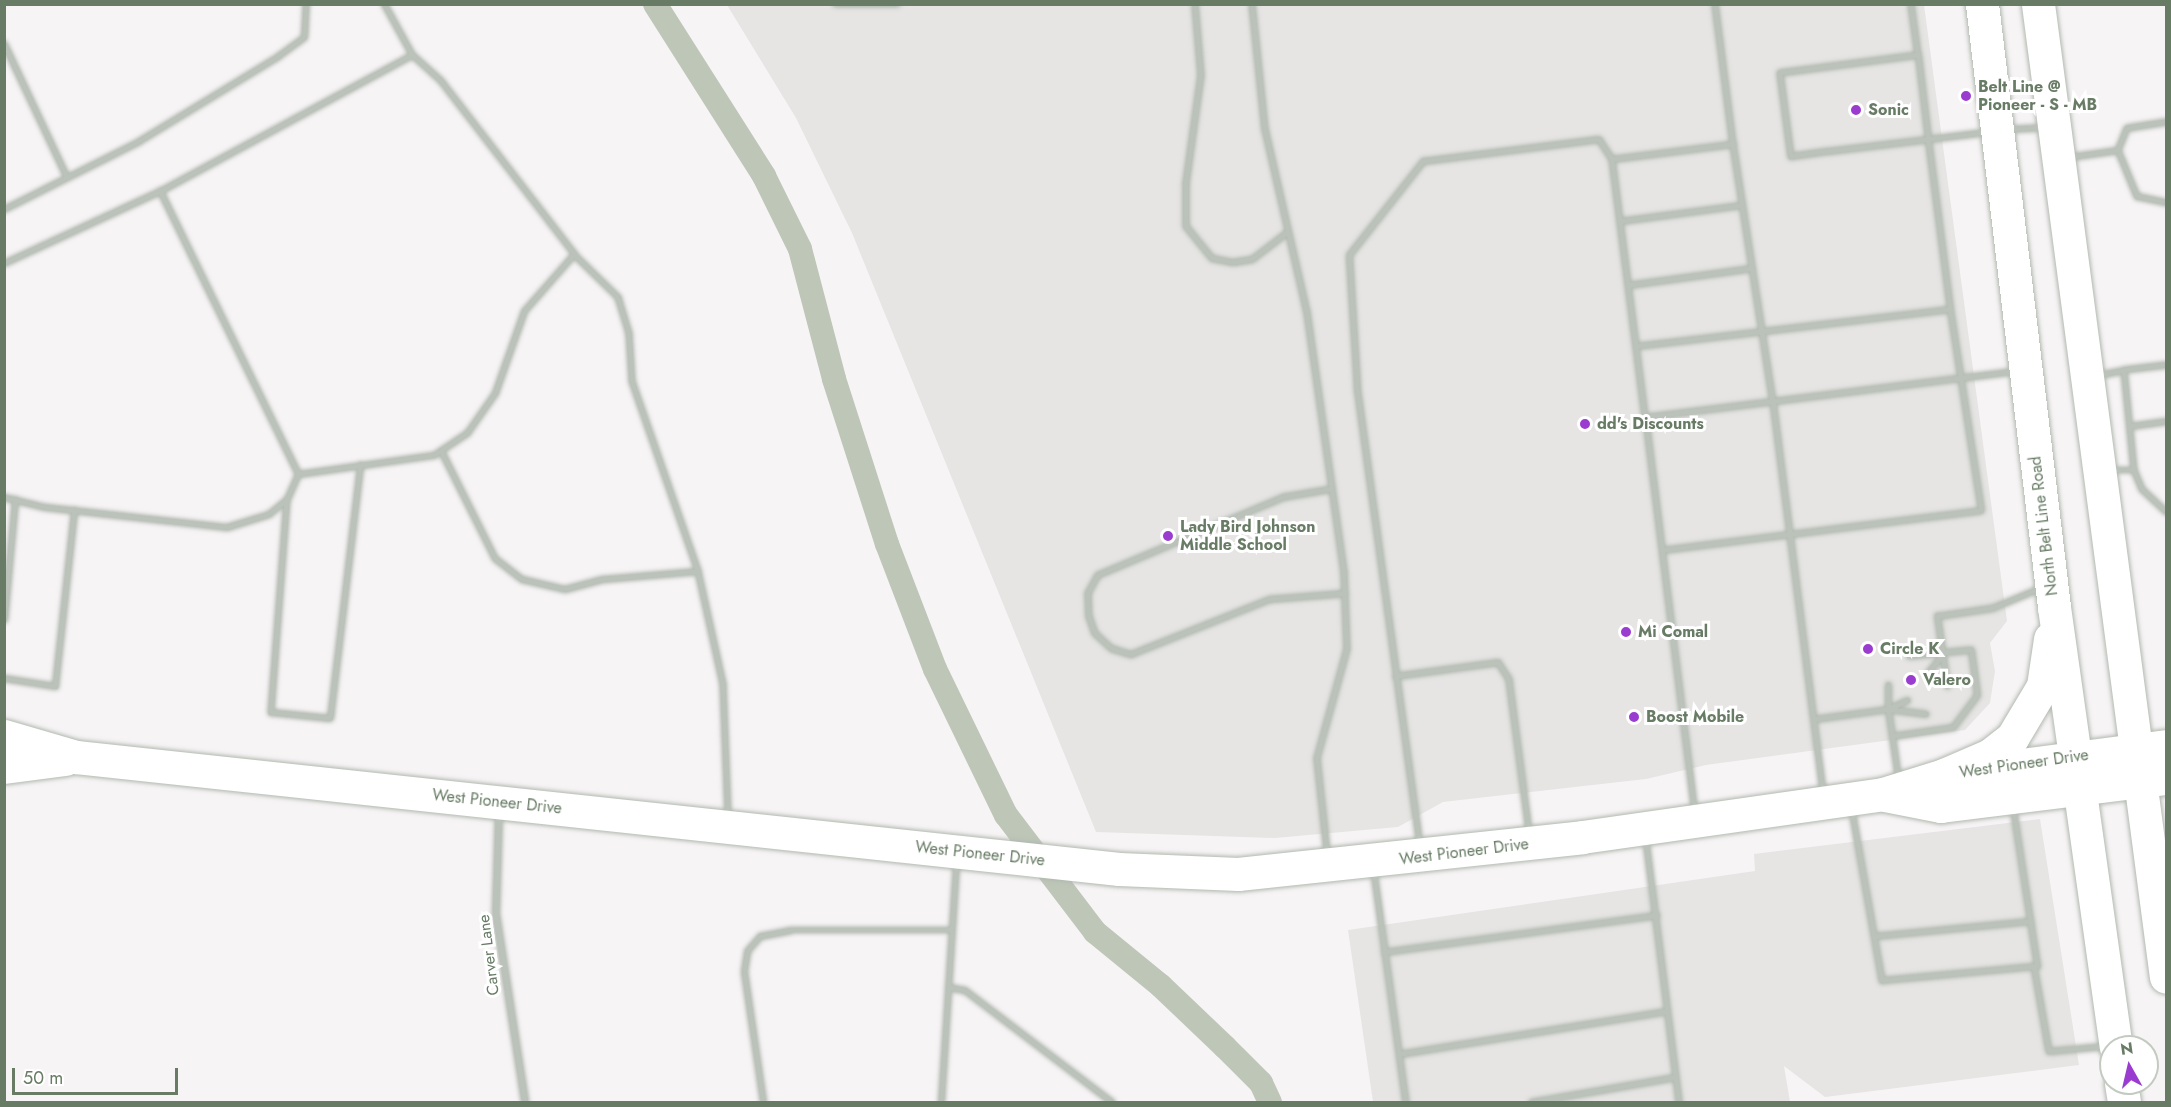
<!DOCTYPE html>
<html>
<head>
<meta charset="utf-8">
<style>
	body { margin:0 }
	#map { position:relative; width:2171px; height:1107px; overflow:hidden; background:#f7f4f6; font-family:Jost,sans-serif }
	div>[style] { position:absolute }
	.built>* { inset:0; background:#e6e5e4 }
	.canal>* { height:24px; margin:-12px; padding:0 12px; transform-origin:12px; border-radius:12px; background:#bec6b8 }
	.roads { filter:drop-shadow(0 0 2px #b1b9af) drop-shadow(0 0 2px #b1b9af) }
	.service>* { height:4.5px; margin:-2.25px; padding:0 2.25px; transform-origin:2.25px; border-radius:2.25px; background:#bbc2ba }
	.minor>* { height:6px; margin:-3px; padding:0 3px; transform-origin:3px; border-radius:3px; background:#bbc2ba }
	.secondary>* { height:33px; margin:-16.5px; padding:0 16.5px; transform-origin:16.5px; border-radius:16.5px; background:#fff }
	.primary>* { height:33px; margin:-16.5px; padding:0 16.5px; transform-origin:16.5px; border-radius:16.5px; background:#fff }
	.dots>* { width:16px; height:16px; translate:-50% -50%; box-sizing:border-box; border:3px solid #fff; border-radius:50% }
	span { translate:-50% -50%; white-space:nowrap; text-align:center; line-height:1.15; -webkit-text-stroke:6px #fff; paint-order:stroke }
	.poi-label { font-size:16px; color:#687c65; font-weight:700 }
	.left { translate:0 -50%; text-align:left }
	.street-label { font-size:16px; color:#687c65 }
	.frame { position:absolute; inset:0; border:6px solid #687c65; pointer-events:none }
	.north { position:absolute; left:2099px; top:1035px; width:60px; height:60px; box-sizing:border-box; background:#fff; border:2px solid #c3cbc1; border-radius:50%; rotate:352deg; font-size:16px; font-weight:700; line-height:24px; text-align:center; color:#687c65 }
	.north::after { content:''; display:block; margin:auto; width:21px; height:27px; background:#9b3cd0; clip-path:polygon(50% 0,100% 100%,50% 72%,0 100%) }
	.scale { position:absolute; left:12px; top:1068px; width:166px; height:27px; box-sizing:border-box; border:3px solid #687c65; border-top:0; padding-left:8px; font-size:18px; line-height:21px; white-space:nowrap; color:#687c65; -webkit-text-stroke:4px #fff; paint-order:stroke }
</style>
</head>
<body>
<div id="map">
	<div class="built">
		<i style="clip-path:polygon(727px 5px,1924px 5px,2007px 621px,1990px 643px,1995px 671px,1990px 703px,1965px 730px,1706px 765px,1646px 779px,1443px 802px,1398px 827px,1275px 838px,1096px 832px,852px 233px,796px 118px)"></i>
		<i style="clip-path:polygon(2040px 819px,2079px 1065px,1825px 1097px,1784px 1066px,1790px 1102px,1373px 1102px,1348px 930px,1755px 871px,1754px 854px)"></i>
	</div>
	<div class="canal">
		<i style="left:655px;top:4px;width:204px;rotate:57.6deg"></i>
		<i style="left:764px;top:176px;width:81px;rotate:63.7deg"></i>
		<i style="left:800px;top:249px;width:134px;rotate:75.3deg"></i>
		<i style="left:834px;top:379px;width:173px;rotate:72.2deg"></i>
		<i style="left:887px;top:544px;width:134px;rotate:69deg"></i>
		<i style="left:935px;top:669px;width:162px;rotate:64.1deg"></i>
		<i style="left:1006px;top:815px;width:147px;rotate:52.7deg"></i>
		<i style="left:1095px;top:932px;width:85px;rotate:39.3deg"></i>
		<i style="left:1161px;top:986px;width:88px;rotate:43.6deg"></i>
		<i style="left:1225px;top:1047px;width:51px;rotate:45deg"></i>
		<i style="left:1261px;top:1083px;width:21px;rotate:65deg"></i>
	</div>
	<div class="roads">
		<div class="service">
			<i style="left:835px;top:4px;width:63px"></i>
			<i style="left:1195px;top:4px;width:71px;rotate:85.2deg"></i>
			<i style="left:1201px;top:75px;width:109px;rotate:97.9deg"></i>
			<i style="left:1186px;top:183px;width:43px;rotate:90deg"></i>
			<i style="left:1186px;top:226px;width:41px;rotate:50.9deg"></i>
			<i style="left:1212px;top:258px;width:21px;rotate:11deg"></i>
			<i style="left:1233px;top:262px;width:19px;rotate:-9deg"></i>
			<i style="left:1252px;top:259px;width:44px;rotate:-37.6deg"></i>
			<i style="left:1252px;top:4px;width:126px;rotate:84.1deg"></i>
			<i style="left:1265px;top:129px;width:188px;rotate:77.1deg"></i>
			<i style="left:1307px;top:312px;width:263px;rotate:81.9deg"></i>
			<i style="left:1344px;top:572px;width:77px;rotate:87.8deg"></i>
			<i style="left:1347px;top:649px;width:113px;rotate:105.4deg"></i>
			<i style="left:1317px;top:758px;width:95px;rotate:83.9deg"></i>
			<i style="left:1715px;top:4px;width:141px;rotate:82.7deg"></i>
			<i style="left:1911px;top:4px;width:51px;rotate:82.2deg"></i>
			<i style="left:4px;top:43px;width:148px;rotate:64.8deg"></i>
			<i style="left:2166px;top:122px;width:39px;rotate:171deg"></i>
			<i style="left:2127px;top:128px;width:24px;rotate:112deg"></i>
			<i style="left:2118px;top:150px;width:50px;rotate:67.6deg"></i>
			<i style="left:2137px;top:196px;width:30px;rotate:12deg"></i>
			<i style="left:2008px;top:129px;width:34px;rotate:-3deg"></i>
			<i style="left:2069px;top:157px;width:49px;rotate:-8.1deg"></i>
			<i style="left:1612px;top:159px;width:122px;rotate:-7.1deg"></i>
			<i style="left:1733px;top:144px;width:260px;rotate:81.2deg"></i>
			<i style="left:1773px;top:401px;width:393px;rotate:82.7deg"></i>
			<i style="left:4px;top:209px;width:151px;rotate:-26.7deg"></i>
			<i style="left:139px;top:141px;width:163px;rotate:-31.4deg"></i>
			<i style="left:278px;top:56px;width:32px;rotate:-36deg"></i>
			<i style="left:304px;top:37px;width:33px;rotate:-87deg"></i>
			<i style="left:1620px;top:221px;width:123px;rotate:-7.5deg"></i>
			<i style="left:574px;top:254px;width:62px;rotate:44.3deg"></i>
			<i style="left:618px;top:297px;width:38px;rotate:73deg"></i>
			<i style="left:629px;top:333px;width:48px;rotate:86.4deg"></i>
			<i style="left:632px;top:381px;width:201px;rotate:70.8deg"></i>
			<i style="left:4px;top:263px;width:172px;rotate:-24.8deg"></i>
			<i style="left:160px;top:191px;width:286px;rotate:-28.4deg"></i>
			<i style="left:1628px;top:285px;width:125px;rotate:-7.8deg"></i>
			<i style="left:1636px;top:346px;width:316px;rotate:-6.7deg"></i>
			<i style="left:2166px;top:365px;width:42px;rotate:173.2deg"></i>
			<i style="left:2124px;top:370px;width:100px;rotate:84.3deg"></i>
			<i style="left:2134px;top:470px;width:21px;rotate:67deg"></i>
			<i style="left:2142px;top:489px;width:33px;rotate:43deg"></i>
			<i style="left:2098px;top:375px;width:26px;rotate:-11deg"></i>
			<i style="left:2130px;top:426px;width:36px;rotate:-8deg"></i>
			<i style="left:441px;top:450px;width:121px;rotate:63.4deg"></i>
			<i style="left:495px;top:558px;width:34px;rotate:38deg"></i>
			<i style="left:522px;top:579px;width:44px;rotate:13.1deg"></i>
			<i style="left:565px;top:589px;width:39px;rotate:-15deg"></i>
			<i style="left:603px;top:579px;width:95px;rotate:-4.8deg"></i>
			<i style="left:698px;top:571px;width:116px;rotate:77.5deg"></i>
			<i style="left:723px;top:684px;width:130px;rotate:87.8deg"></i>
			<i style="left:2113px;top:470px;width:21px"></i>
			<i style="left:298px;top:474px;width:137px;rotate:-8deg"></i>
			<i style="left:434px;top:455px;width:40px;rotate:-34deg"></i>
			<i style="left:467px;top:433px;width:49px;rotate:-55deg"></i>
			<i style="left:495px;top:393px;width:87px;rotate:-70.5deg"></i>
			<i style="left:524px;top:311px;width:76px;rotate:-48.7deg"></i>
			<i style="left:574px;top:254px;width:218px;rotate:-127.6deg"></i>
			<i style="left:441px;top:81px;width:39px;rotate:-138deg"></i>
			<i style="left:412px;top:55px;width:58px;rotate:-118.8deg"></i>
			<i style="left:1332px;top:489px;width:49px;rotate:170.5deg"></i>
			<i style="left:1284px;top:497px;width:202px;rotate:157.2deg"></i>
			<i style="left:1098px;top:575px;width:21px;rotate:119deg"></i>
			<i style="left:1088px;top:593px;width:23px;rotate:88deg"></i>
			<i style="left:1089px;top:616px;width:18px;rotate:71deg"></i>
			<i style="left:1095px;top:633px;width:22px;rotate:43deg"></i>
			<i style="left:1111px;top:648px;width:21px;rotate:17deg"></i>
			<i style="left:1131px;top:654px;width:149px;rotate:-21.7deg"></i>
			<i style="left:1269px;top:599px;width:76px;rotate:-4.5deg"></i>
			<i style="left:4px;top:497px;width:42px;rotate:13.7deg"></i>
			<i style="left:45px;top:507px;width:183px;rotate:6.3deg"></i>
			<i style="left:227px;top:527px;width:44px;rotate:-17.2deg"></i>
			<i style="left:269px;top:514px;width:23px;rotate:-40deg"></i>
			<i style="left:287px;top:499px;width:27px;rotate:-66deg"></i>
			<i style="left:298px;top:474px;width:315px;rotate:-116deg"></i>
			<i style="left:287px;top:499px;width:214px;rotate:94.3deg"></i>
			<i style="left:271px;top:712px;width:59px;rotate:5.8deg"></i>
			<i style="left:330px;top:718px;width:255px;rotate:-83.2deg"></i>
			<i style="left:1662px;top:550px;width:321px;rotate:-7.1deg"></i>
			<i style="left:1981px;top:510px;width:203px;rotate:-98.8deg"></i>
			<i style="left:1950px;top:309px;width:171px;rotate:-97.4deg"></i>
			<i style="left:1928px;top:139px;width:85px;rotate:-96.8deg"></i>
			<i style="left:1918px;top:55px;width:139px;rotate:172.6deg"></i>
			<i style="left:1780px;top:73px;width:84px;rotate:82.5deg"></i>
			<i style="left:1791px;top:156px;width:37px;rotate:-8deg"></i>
			<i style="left:1828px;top:151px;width:101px;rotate:-6.8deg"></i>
			<i style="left:1928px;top:139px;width:41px;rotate:-7deg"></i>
			<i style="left:1969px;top:134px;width:16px;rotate:-7deg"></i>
			<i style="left:4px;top:620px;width:121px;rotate:-84.8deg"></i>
			<i style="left:1928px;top:673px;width:23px;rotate:-52deg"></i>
			<i style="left:1395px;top:676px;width:104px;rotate:-7.7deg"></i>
			<i style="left:1498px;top:662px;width:20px;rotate:57deg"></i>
			<i style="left:1509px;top:679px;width:152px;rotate:82.5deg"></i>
			<i style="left:4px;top:678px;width:52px;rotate:8.9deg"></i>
			<i style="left:55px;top:686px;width:177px;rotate:-83.8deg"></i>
			<i style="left:1947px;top:686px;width:71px;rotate:-98.1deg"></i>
			<i style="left:1937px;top:616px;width:56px;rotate:-8.3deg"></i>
			<i style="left:1992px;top:608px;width:52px;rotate:-22.6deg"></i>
			<i style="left:1888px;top:709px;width:24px;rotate:-90deg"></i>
			<i style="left:1814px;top:719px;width:75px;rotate:-7.7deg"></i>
			<i style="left:1888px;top:709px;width:21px;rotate:-25deg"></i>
			<i style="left:1892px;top:736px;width:62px;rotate:-8.4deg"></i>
			<i style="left:1953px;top:727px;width:40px;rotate:-53deg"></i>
			<i style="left:1977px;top:695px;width:45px;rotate:-97.6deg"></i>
			<i style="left:1971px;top:650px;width:62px;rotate:174.5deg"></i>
			<i style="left:1898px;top:778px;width:70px;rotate:-98.2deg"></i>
			<i style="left:1888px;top:709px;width:38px;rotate:7deg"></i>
			<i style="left:1694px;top:809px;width:395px;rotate:-97.1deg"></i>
			<i style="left:1645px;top:417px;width:374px;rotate:-7.1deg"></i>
			<i style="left:1852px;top:810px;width:173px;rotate:80deg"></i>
			<i style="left:1882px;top:980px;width:156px;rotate:-5.2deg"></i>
			<i style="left:2037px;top:966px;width:159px;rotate:-98.7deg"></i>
			<i style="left:1646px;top:840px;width:264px;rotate:82.8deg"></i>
			<i style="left:1419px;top:842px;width:459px;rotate:-97.8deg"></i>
			<i style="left:1357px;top:387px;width:132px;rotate:-93.5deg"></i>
			<i style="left:1349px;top:255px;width:120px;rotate:-51.8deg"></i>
			<i style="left:1423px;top:161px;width:177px;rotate:-7.1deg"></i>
			<i style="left:1599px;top:139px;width:24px;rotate:57deg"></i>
			<i style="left:1612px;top:159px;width:260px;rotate:82.7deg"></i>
			<i style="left:1374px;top:872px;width:232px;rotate:82.1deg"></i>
			<i style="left:1874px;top:936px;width:157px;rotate:-5.5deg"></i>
			<i style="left:1384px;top:952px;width:275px;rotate:-7.7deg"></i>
			<i style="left:2034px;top:966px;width:86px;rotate:80deg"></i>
			<i style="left:2049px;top:1051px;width:55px;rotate:-5.2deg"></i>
			<i style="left:948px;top:987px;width:17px;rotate:10deg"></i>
			<i style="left:965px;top:990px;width:185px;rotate:37.3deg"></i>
			<i style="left:1399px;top:1054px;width:271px;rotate:-9.1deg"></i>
			<i style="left:763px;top:1102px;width:132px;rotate:-98.3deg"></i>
			<i style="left:744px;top:971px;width:20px;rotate:-81deg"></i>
			<i style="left:747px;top:951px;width:20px;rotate:-49deg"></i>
			<i style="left:760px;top:936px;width:31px;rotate:-11deg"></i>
			<i style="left:790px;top:930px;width:162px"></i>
			<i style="left:941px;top:1102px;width:239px;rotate:-86.4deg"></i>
			<i style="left:1531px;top:1102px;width:146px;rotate:-9.8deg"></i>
		</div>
		<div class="minor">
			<i style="left:499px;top:812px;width:102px;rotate:91.7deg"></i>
			<i style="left:496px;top:914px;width:190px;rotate:81.2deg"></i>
		</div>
		<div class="secondary">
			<i style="left:4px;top:736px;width:75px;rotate:16.3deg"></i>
			<i style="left:76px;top:757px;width:1049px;rotate:6.13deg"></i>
			<i style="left:1119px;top:869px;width:119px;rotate:2.4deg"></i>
			<i style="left:1238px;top:874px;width:346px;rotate:-6.1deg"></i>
			<i style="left:1582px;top:837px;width:304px;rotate:-8.1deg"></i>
			<i style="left:1883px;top:794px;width:64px;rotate:-17.3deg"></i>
			<i style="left:1944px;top:775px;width:224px;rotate:-7.4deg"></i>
			<i style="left:4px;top:767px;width:62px;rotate:-7.5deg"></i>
			<i style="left:1885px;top:795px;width:57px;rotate:11.1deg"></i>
			<i style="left:1941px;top:806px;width:227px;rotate:-7.1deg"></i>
		</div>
		<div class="primary">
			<i style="left:1982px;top:4px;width:607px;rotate:83.19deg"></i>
			<i style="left:2054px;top:607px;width:444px;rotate:82deg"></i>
			<i style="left:2038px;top:4px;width:981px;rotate:82.51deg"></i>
			<i style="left:1944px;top:775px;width:50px;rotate:-23.5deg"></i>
			<i style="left:1990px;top:755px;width:28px;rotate:-38deg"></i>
			<i style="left:2012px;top:738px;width:61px;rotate:-59.2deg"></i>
			<i style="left:2043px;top:686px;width:48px;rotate:-81.5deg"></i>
			<i style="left:2121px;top:1083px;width:19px;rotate:81deg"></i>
		</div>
	</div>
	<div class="dots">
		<i style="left:1966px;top:96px;background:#9b3cd0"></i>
		<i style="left:1856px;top:110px;background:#9b3cd0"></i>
		<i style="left:1585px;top:424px;background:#9b3cd0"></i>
		<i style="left:1168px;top:536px;background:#9b3cd0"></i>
		<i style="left:1626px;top:632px;background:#9b3cd0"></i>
		<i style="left:1868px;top:649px;background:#9b3cd0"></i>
		<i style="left:1911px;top:680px;background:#9b3cd0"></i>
		<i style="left:1634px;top:717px;background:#9b3cd0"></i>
	</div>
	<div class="poi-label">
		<span class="left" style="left:1978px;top:96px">Belt Line @<br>Pioneer - S - MB</span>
		<span class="left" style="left:1868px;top:110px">Sonic</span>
		<span class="left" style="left:1597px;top:424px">dd's Discounts</span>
		<span class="left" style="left:1180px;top:536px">Lady Bird Johnson<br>Middle School</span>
		<span class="left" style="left:1638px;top:632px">Mi Comal</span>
		<span class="left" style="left:1880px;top:649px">Circle K</span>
		<span class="left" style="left:1923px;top:680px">Valero</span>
		<span class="left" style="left:1646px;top:717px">Boost Mobile</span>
	</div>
	<div class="street-label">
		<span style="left:2044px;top:526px;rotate:-97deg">North Belt Line Road</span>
		<span style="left:2024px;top:764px;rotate:-8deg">West Pioneer Drive</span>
		<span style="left:497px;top:802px;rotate:6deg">West Pioneer Drive</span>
		<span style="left:1464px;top:852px;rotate:-7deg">West Pioneer Drive</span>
		<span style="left:980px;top:854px;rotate:6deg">West Pioneer Drive</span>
		<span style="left:489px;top:955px;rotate:-97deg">Carver Lane</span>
	</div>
	<div class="frame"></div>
	<div class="north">N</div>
	<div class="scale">50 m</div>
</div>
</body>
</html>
